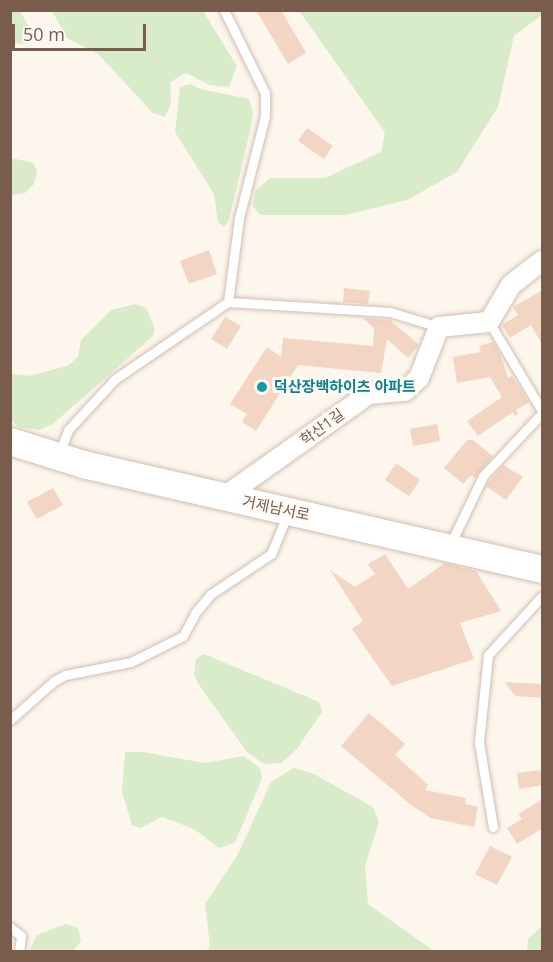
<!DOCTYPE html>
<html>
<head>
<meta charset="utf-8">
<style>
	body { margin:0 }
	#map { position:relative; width:553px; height:962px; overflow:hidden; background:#fdf6ec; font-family:"Open Sans","Noto Sans KR",sans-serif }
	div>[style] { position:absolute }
	.green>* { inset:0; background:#d8ecc9 }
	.building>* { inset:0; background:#f3d5c3 }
	.roads { filter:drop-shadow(0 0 2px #d1beb0) drop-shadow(0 0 2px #d1beb0) }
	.service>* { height:9px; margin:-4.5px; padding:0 4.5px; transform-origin:4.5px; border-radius:4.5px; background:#fff }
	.minor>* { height:20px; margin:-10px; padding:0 10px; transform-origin:10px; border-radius:10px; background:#fff }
	.secondary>* { height:27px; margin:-13.5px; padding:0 13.5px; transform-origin:13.5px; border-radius:13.5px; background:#fff }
	.dots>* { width:16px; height:16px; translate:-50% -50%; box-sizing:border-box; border:3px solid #fffaf3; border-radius:50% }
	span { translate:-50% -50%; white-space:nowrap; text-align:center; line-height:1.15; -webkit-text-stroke:6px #fffaf3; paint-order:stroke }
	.culture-label { font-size:15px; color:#0d838f; font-weight:700 }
	.left { translate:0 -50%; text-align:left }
	.street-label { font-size:15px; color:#7a5c4d }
	.frame { position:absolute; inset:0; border:12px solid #7a5c4d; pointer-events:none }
	.scale { position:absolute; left:12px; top:24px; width:134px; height:27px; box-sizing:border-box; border:3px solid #7a5c4d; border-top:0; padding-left:8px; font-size:18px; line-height:21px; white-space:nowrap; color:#7a5c4d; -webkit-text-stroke:4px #fffaf3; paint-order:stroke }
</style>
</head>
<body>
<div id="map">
	<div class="green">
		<i style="clip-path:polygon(11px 10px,20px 11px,34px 36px,29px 43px,11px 44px)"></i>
		<i style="clip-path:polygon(52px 11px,203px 11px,237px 66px,229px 87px,210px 85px,186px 73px,170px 82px,171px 104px,165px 117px,153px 113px,98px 54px,67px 38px)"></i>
		<i style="clip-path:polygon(299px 11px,542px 10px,542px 15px,514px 36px,498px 107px,457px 172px,407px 200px,346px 215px,261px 215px,253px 207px,255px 191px,270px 178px,325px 178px,381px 152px,385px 132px)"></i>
		<i style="clip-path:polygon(190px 84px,201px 89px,249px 99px,253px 113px,250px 131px,229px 220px,224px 227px,218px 222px,214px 194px,175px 132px,180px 87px)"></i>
		<i style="clip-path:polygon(16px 159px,33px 163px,37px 171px,34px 184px,25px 193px,11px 195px,11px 160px)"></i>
		<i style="clip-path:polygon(136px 304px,147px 309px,155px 330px,152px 337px,53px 424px,40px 430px,20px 427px,11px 421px,11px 374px,29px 376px,67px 366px,78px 357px,81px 340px,111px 310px)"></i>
		<i style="clip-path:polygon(204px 654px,319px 702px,322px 712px,296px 750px,281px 763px,264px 764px,247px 752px,199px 685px,194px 674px,196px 659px)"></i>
		<i style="clip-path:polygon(125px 752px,143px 752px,205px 763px,244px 756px,260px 768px,262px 778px,235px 843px,219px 848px,194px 829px,162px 817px,140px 828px,132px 825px,122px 792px)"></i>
		<i style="clip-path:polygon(294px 768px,312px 773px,373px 807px,379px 822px,365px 866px,368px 904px,434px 951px,206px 951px,210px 946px,205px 904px,238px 854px,271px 782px)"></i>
		<i style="clip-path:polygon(66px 924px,78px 928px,81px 941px,73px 951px,29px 951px,37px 935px)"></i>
		<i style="clip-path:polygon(542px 926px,542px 951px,527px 951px,528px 939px)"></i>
	</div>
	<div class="building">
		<i style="clip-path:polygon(256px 10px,281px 10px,306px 53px,288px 64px)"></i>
		<i style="clip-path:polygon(307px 128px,333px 146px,324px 159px,298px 141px)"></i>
		<i style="clip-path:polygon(209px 250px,217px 274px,189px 284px,180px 261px)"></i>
		<i style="clip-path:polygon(344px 288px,370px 291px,368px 304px,343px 302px)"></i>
		<i style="clip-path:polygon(543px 290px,543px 346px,531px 325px,510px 338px,502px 325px,518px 315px,513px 307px)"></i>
		<i style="clip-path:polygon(225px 317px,241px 326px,227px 349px,211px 339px)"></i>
		<i style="clip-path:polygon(363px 318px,390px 320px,419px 345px,408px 358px,387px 339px,381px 373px,298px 365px,256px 431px,242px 422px,247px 414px,230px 404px,267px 347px,281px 357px,283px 338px,373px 346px,374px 328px)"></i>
		<i style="clip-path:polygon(493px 342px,501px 356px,508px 378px,512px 376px,529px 402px,516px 410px,518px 414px,515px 416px,513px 412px,478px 436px,467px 421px,502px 397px,490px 377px,457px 383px,453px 357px,481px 352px,479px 346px)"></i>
		<i style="clip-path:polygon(437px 424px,440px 441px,413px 446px,410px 429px)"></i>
		<i style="clip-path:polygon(467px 440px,473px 440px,493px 456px,475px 478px,471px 475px,463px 484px,444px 468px)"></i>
		<i style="clip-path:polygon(396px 463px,420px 480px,409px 496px,385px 480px)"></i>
		<i style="clip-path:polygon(503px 465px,523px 477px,506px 500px,486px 486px)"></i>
		<i style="clip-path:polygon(53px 488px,63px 505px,37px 519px,27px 502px)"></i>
		<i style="clip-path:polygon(385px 554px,408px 589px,445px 563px,476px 571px,501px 611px,460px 623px,474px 659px,392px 686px,352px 629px,363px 621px,330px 570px,355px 587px,375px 574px,368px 564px)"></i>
		<i style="clip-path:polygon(505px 682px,543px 684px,543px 698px,515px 696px)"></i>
		<i style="clip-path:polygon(369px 713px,405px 744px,395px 755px,428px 785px,425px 790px,466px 798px,465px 804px,478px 807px,474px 827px,431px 818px,411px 805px,341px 746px)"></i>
		<i style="clip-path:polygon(543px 770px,543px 785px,519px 789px,517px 773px)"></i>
		<i style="clip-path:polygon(543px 799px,543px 828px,517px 844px,507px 828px,522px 819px,518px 814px)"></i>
		<i style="clip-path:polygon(490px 846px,512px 857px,497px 885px,475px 874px)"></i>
	</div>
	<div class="roads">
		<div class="service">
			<i style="left:228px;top:302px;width:162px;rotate:3.5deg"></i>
			<i style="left:390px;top:312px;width:51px;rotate:17deg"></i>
			<i style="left:489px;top:322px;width:104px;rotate:59.2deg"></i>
			<i style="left:59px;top:454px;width:26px;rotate:-69deg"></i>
			<i style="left:68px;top:430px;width:69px;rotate:-47.3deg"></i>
			<i style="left:115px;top:379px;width:137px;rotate:-34.3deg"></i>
			<i style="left:228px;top:302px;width:85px;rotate:-82.5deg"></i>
			<i style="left:239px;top:218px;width:105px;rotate:-75.7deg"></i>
			<i style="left:265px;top:116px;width:23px;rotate:-90deg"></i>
			<i style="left:265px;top:93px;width:93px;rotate:-116.3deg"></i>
			<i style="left:450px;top:545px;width:76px;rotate:-64.4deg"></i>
			<i style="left:483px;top:476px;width:86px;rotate:-46.9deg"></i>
			<i style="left:10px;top:720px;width:59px;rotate:-41.6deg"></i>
			<i style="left:54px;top:681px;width:13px;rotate:-29deg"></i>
			<i style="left:65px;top:675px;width:67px;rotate:-11.1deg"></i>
			<i style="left:131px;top:662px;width:58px;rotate:-26.6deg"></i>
			<i style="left:183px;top:636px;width:26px;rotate:-62deg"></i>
			<i style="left:195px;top:613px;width:25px;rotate:-50deg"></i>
			<i style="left:211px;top:594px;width:72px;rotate:-33.7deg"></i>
			<i style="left:271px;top:554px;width:44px;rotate:-67.5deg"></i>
			<i style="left:493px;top:827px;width:86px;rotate:-99.4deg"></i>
			<i style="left:479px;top:742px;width:87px;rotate:-84.1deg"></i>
			<i style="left:488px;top:655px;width:80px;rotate:-47.5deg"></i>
			<i style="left:10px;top:927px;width:14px;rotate:39deg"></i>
			<i style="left:21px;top:936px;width:16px;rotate:97deg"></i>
		</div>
		<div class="minor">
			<i style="left:224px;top:497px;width:178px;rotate:-35.4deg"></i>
			<i style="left:369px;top:394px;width:36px;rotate:-5deg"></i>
			<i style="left:405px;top:391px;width:19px;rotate:-43deg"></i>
			<i style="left:419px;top:378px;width:55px;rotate:-68.6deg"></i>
			<i style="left:439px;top:327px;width:50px;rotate:-5.7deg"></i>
			<i style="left:489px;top:322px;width:43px;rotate:-59.3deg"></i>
			<i style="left:511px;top:285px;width:39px;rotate:-38deg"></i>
		</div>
		<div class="secondary">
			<i style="left:10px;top:441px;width:77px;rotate:17.5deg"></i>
			<i style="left:83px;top:464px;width:471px;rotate:12.9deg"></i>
		</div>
	</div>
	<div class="dots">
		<i style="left:262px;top:387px;background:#0f9aa8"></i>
	</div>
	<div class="culture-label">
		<span class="left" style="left:274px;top:387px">덕산장백하이츠 아파트</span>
	</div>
	<div class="street-label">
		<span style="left:322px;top:427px;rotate:-36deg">학산1길</span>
		<span style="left:276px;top:508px;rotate:12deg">거제남서로</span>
	</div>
	<div class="frame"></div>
	<div class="scale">50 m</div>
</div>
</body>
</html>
